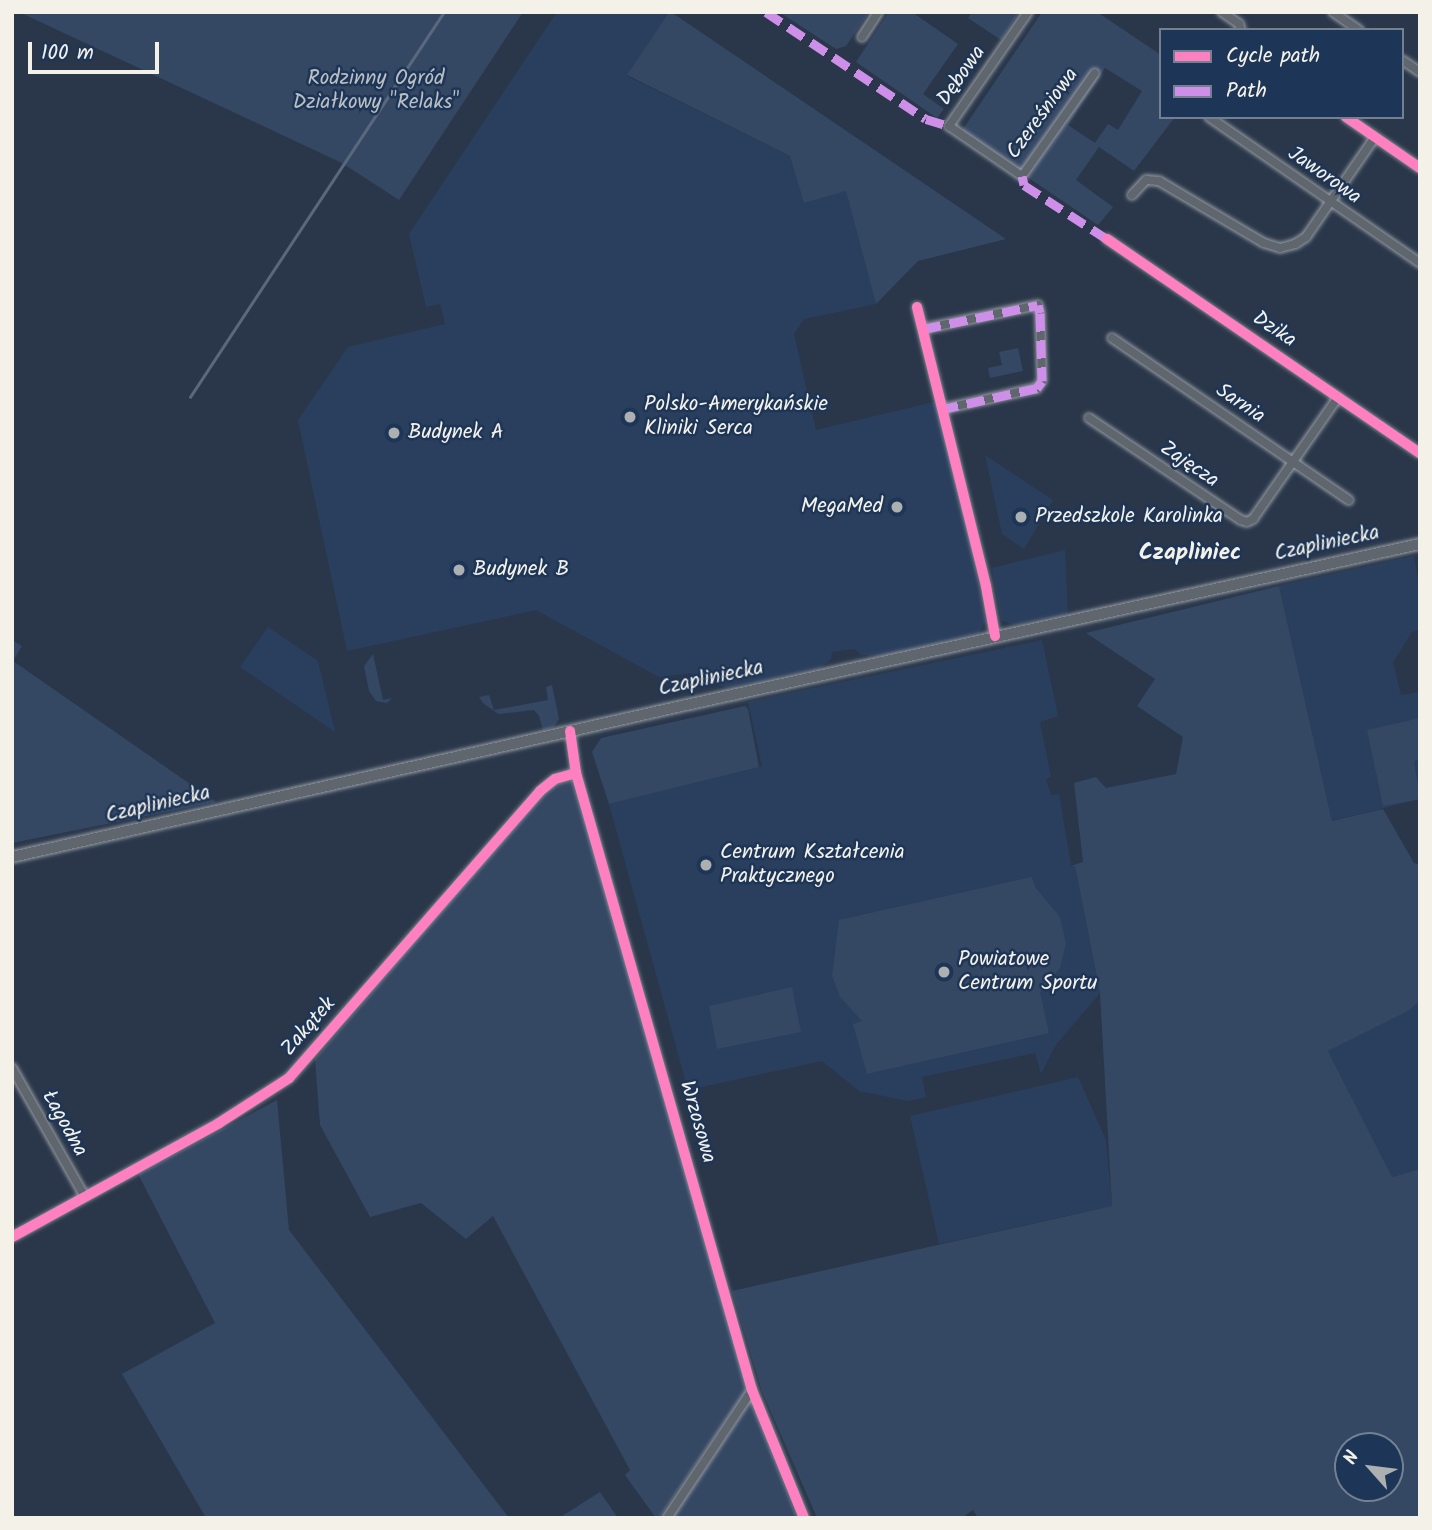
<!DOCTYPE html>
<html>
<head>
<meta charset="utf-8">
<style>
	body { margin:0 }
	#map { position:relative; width:1432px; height:1530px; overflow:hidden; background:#2a374a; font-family:Kalam,sans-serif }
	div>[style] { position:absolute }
	.built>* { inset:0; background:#2a3f5d }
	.green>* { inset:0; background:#344763 }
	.stream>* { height:2.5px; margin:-1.25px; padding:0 1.25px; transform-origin:1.25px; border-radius:1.25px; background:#59687d }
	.roads { filter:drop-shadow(0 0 2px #979ca3) drop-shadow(0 0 2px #979ca3) }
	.minor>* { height:8px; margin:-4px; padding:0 4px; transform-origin:4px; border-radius:4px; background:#60666e }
	.secondary>* { height:10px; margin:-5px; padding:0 5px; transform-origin:5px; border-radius:5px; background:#60666e }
	.quiet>* { height:9px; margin-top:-4.5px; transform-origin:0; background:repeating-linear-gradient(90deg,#ce8fe9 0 18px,transparent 0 27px) }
	.cycleway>* { height:10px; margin:-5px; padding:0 5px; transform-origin:5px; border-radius:5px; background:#ff80c0 }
	.dots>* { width:19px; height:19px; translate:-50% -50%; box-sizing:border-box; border:4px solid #1d3557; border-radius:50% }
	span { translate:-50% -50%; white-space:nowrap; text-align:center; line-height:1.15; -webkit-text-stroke:5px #1d3557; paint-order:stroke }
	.street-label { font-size:21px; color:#f4f1e8 }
	.park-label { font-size:21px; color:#bbbfc1 }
	.poi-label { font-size:21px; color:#f4f1e8 }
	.left { translate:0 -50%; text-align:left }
	.right { translate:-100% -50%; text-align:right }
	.neighbourhood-label { font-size:23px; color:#f4f1e8; font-weight:700 }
	.frame { position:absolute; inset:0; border:14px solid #f4f1e8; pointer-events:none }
	.legend { position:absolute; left:1159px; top:28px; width:245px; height:91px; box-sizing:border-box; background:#1d3557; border:2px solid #738091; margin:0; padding:9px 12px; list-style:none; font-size:21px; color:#f4f1e8 }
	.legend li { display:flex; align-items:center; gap:14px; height:35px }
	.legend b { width:35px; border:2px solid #738091 }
	.north { position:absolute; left:1334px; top:1432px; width:70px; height:70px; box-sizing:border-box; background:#1d3557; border:2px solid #738091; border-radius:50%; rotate:298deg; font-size:19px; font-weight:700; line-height:28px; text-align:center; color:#f4f1e8 }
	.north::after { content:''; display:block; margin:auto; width:24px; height:32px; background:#adb0b1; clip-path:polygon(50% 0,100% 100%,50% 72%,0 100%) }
	.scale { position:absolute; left:28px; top:42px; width:131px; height:32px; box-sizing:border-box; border:4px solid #f4f1e8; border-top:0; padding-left:9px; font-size:21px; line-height:24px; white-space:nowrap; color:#f4f1e8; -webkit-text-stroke:5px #1d3557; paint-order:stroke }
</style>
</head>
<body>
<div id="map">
	<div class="built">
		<i style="clip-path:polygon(557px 12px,669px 12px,627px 76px,790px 156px,847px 191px,876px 304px,804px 319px,794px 334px,816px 430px,938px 401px,966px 511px,985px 622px,979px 633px,881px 656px,861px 655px,855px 649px,832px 652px,831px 659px,821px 668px,727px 688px,690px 673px,659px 677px,536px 610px,347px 651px,298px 420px,348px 347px,445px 324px,440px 304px,426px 307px,409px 234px)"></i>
		<i style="clip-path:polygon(985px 455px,1053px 500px,1024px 549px,1002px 534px)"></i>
		<i style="clip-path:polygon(1065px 550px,1068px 614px,1014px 625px,1001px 620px,992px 568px)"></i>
		<i style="clip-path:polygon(1414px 556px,1420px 592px,1420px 630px,1412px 632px,1393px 662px,1401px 695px,1420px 692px,1420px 799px,1332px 821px,1279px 586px)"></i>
		<i style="clip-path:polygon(268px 627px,318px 661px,335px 732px,240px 667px)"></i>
		<i style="clip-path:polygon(1042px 640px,1058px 716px,1040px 722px,1051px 777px,1046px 779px,1051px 795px,1059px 794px,1071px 866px,1075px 866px,1100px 993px,1055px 1046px,1041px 1074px,1035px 1053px,922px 1077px,926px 1097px,908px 1101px,859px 1091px,822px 1061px,688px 1090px,609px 804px,762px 766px,748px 702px)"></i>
		<i style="clip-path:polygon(1420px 1001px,1420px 1169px,1392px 1177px,1328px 1051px,1408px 1011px)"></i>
		<i style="clip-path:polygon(1078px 1077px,1106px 1140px,1112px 1206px,939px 1244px,910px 1116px)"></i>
	</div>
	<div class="green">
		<i style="clip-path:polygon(19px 12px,523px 12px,399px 200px,342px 163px)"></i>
		<i style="clip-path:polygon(669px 12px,671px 12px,1006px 239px,918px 261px,876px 304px,846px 191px,804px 203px,790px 156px,627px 75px)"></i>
		<i style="clip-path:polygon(779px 12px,869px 12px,846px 46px,836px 49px)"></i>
		<i style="clip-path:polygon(889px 12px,912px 12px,958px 44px,923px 94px,944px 109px,937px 118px,856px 62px)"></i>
		<i style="clip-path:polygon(972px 12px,1019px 12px,1001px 40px,968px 18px)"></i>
		<i style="clip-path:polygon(evenodd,1042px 12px,1097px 12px,1161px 55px,1161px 117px,1175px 117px,1134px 171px,1099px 147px,1076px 180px,1113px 207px,1098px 225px,961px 132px,1042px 12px,1105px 68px,1142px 91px,1118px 130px,1108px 124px,1095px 143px,1068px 125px,1105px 68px)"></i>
		<i style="clip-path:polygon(1018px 348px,1023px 371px,990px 378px,988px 368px,1002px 365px,999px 352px)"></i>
		<i style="clip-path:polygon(evenodd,1279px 586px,1332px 821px,1383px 809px,1414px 863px,1420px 865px,1420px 1001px,1408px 1011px,1328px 1051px,1392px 1177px,1420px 1169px,1420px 1518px,978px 1518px,973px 1510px,962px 1518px,817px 1518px,762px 1391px,732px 1291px,1112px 1206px,1100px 993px,1075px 866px,1071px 866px,1083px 862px,1074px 783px,1096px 777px,1106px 788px,1176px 774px,1183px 737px,1137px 706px,1155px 679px,1086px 633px,1279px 586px,1348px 1446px,1390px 1446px,1390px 1488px,1348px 1488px,1348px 1446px)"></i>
		<i style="clip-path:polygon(12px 640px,22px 646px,13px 661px,216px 802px,12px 843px)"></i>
		<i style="clip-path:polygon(373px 654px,383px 700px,392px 698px,387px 703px,376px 701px,369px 691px,364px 666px)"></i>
		<i style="clip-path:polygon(552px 685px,559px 719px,554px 727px,543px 730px,539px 716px,534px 710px,499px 714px,497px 713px,483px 703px,479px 697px,489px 695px,494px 710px,548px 700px,546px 687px)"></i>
		<i style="clip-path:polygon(745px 706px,748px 709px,759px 767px,609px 804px,592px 752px,601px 738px)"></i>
		<i style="clip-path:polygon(1420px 718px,1420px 760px,1414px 761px,1420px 799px,1383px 806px,1367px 730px)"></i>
		<i style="clip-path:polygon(575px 780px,747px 1389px,659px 1518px,656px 1518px,625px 1475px,630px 1470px,493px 1216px,466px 1239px,421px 1203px,370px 1217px,320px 1125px,315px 1059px,540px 795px,557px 784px)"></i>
		<i style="clip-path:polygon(1032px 877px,1035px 887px,1060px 917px,1066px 944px,1060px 968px,1040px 992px,1049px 1033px,867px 1074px,853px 1024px,862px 1021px,840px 997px,832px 976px,839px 920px)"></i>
		<i style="clip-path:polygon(792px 987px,801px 1032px,717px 1049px,709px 1006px)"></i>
		<i style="clip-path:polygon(277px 1100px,289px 1230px,509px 1518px,206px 1518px,122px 1374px,215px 1323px,138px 1174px)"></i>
		<i style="clip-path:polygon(751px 1400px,797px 1518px,672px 1518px)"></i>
		<i style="clip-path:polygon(600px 1492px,618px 1518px,559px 1518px)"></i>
	</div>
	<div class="stream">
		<i style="left:190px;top:397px;width:461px;rotate:-56.6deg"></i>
	</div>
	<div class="roads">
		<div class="minor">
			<i style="left:1028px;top:12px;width:139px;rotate:124.7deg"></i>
			<i style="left:949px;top:126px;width:88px;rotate:34.4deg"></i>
			<i style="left:1022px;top:176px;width:126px;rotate:-54.7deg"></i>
			<i style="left:1222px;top:12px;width:21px;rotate:35deg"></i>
			<i style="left:1239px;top:24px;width:6px;rotate:72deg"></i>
			<i style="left:1333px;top:12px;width:32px;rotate:35deg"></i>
			<i style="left:862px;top:37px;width:30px;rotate:-57deg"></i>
			<i style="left:1402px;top:60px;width:22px;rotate:34deg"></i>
			<i style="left:1209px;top:117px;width:257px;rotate:34.7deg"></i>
			<i style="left:1346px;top:117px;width:90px;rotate:34.6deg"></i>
			<i style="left:1132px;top:195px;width:21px;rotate:-47deg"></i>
			<i style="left:1146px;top:180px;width:13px;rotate:4deg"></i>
			<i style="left:1159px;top:181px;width:122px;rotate:30.6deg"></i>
			<i style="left:1264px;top:243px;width:17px;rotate:17deg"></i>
			<i style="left:1280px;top:248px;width:16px;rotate:-15deg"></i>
			<i style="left:1295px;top:244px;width:13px;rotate:-32deg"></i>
			<i style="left:1306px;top:237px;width:121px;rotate:-55.4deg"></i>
			<i style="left:1107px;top:239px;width:379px;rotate:34.4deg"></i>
			<i style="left:917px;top:307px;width:287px;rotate:76.1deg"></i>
			<i style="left:986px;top:586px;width:51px;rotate:79.8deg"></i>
			<i style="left:923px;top:329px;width:117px;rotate:-11.8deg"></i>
			<i style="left:1038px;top:305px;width:8px;rotate:76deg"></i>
			<i style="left:1040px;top:313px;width:68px;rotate:88.3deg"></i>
			<i style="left:1042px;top:381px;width:9px;rotate:126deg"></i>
			<i style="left:1037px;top:388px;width:96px;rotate:167.4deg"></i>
			<i style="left:1112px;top:338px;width:287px;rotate:34.4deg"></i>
			<i style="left:1089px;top:418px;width:183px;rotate:33.9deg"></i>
			<i style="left:1241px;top:520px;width:6px;rotate:18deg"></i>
			<i style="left:1247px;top:522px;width:7px;rotate:-27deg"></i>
			<i style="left:1253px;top:519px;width:149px;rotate:-55.1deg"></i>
			<i style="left:570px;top:731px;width:42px;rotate:81.9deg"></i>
			<i style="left:576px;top:773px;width:642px;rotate:74.08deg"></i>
			<i style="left:752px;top:1390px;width:138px;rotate:67.9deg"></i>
			<i style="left:12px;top:1068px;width:148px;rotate:60.5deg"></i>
			<i style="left:12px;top:1237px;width:236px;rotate:-28.8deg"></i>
			<i style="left:219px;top:1123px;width:83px;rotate:-32.7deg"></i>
			<i style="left:289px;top:1078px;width:381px;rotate:-48.8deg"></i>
			<i style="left:540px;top:791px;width:19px;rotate:-39deg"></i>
			<i style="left:555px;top:779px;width:22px;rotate:-16deg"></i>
			<i style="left:667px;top:1518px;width:154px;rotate:-56.4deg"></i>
		</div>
		<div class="secondary">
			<i style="left:12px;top:857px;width:672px;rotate:-12.71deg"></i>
			<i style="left:668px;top:709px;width:770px;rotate:-12.38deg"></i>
		</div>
	</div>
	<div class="quiet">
		<i style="left:766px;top:12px;width:192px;rotate:33.8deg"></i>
		<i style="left:926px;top:119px;width:24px;rotate:17deg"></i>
		<i style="left:1022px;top:176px;width:9px;rotate:77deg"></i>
		<i style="left:1024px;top:185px;width:99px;rotate:33deg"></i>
		<i style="left:923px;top:329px;width:117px;rotate:-11.8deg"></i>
		<i style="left:1038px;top:305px;width:8px;rotate:76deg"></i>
		<i style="left:1040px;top:313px;width:68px;rotate:88.3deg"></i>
		<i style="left:1042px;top:381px;width:9px;rotate:126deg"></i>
		<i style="left:1037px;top:388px;width:96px;rotate:167.4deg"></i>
	</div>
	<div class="cycleway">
		<i style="left:1346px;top:117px;width:90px;rotate:34.6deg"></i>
		<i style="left:1107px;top:239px;width:379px;rotate:34.4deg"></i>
		<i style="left:917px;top:307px;width:287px;rotate:76.1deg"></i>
		<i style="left:986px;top:586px;width:51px;rotate:79.8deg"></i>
		<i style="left:570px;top:731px;width:42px;rotate:81.9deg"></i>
		<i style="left:576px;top:773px;width:642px;rotate:74.08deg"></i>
		<i style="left:752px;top:1390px;width:138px;rotate:67.9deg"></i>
		<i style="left:12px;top:1237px;width:236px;rotate:-28.8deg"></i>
		<i style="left:219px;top:1123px;width:83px;rotate:-32.7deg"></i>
		<i style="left:289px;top:1078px;width:381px;rotate:-48.8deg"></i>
		<i style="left:540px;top:791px;width:19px;rotate:-39deg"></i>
		<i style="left:555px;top:779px;width:22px;rotate:-16deg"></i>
	</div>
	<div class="dots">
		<i style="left:630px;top:417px;background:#adb0b1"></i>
		<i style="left:394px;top:433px;background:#adb0b1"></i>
		<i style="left:897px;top:507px;background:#adb0b1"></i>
		<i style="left:1021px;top:517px;background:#adb0b1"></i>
		<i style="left:459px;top:570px;background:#adb0b1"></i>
		<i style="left:706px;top:865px;background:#adb0b1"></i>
		<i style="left:944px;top:972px;background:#adb0b1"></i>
	</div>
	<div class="street-label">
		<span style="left:962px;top:76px;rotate:-55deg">Dębowa</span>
		<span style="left:1043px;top:114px;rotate:-54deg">Czereśniowa</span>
		<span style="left:1324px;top:176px;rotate:35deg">Jaworowa</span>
		<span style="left:1274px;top:330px;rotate:34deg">Dzika</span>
		<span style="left:1240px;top:404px;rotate:34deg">Sarnia</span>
		<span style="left:1189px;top:465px;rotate:34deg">Zajęcza</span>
		<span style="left:1327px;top:544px;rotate:-12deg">Czapliniecka</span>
		<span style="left:711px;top:679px;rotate:-12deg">Czapliniecka</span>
		<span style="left:158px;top:805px;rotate:-13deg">Czapliniecka</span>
		<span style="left:309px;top:1027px;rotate:-49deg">Zakątek</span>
		<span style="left:697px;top:1122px;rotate:74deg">Wrzosowa</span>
		<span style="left:64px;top:1124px;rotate:61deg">Łagodna</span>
	</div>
	<div class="park-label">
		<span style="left:376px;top:91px">Rodzinny Ogród<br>Działkowy "Relaks"</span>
	</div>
	<div class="poi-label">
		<span class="left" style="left:644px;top:417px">Polsko-Amerykańskie<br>Kliniki Serca</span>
		<span class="left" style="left:408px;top:433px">Budynek A</span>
		<span class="right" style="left:883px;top:507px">MegaMed</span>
		<span class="left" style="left:1035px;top:517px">Przedszkole Karolinka</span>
		<span class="left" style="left:473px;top:570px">Budynek B</span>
		<span class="left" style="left:720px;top:865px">Centrum Kształcenia<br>Praktycznego</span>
		<span class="left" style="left:958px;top:972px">Powiatowe<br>Centrum Sportu</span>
	</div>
	<div class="neighbourhood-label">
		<span style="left:1190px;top:553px">Czapliniec</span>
	</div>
	<div class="frame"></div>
	<ul class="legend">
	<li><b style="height:9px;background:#ff80c0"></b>Cycle path</li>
	<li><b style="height:9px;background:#ce8fe9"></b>Path</li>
	</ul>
	<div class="north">N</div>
	<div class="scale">100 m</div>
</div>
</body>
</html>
